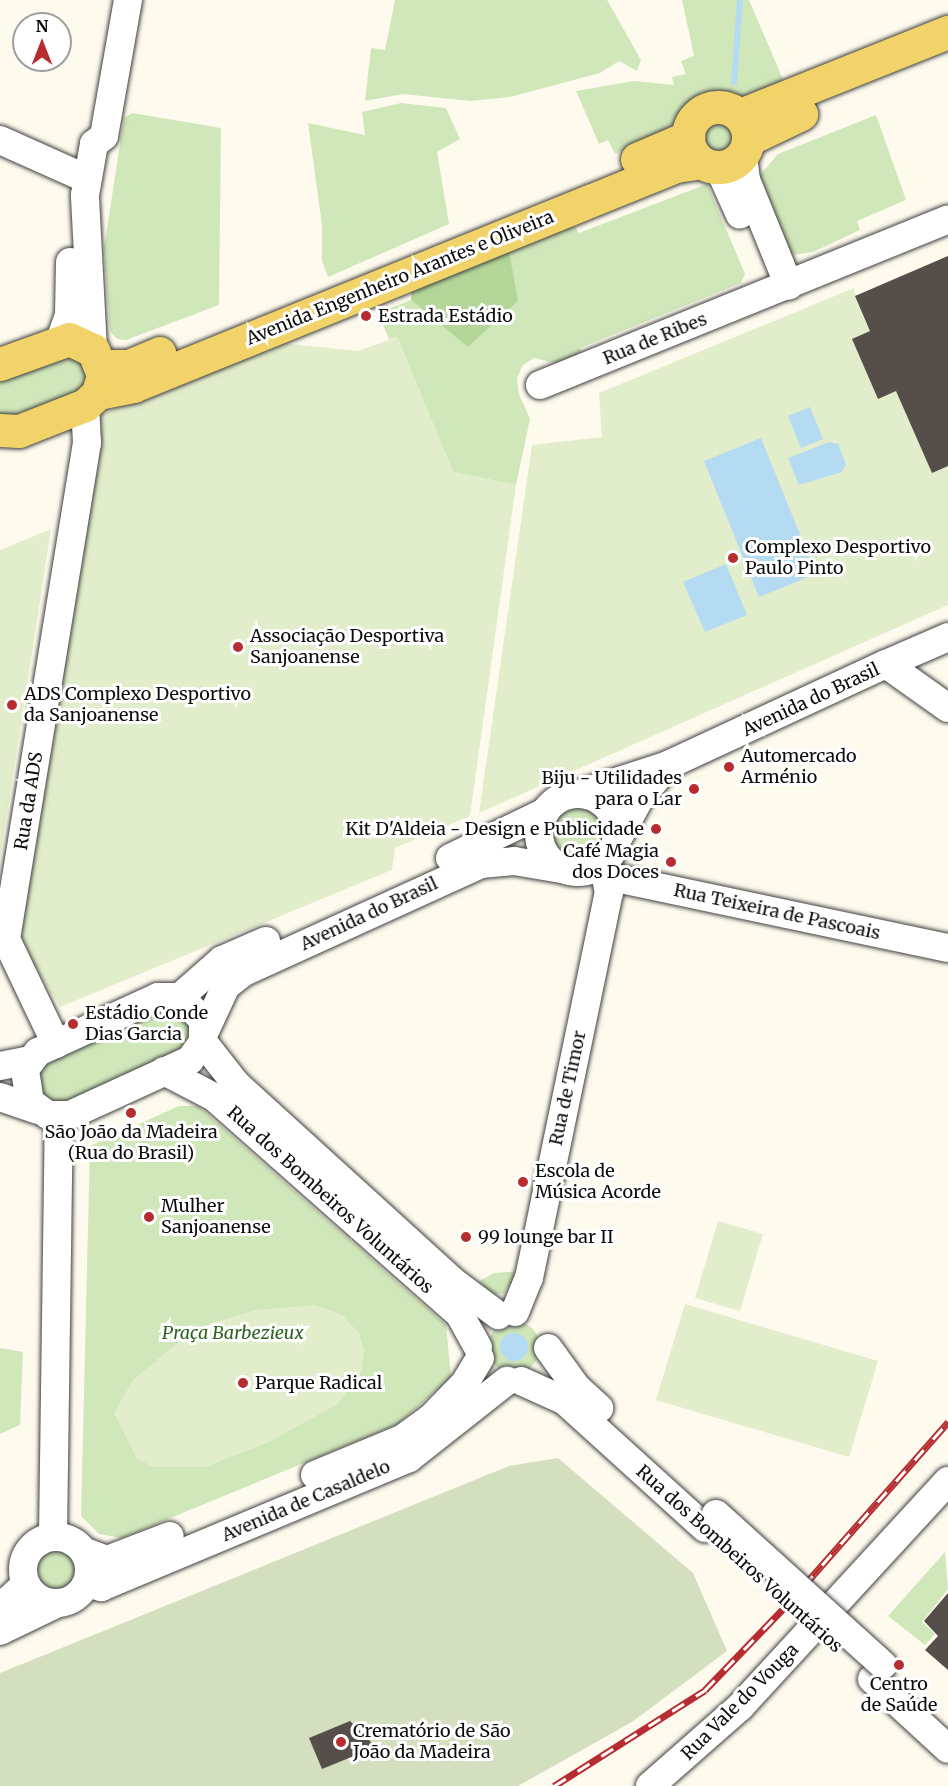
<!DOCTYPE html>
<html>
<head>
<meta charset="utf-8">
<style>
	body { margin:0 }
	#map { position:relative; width:948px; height:1786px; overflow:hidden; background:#fefbee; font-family:Merriweather,serif }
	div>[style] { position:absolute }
	.green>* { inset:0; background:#d0e7b9 }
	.round { border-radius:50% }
	.forest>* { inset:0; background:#b4d799 }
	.cemetery>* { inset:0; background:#d4dfc0 }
	.pitch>* { inset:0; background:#e2eecb }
	.water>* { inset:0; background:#b5dbf3 }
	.stream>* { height:6px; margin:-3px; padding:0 3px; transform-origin:3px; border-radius:3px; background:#b5dbf3 }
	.building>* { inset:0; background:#554e4a }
	.roads { filter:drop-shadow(0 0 2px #404040) drop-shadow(0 0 2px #404040) }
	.minor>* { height:28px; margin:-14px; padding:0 14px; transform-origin:14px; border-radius:14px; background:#fff }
	.minor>.ring { margin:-14px; padding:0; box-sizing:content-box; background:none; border:28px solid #fff; border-radius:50% }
	.major>* { height:33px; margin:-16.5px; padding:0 16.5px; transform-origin:16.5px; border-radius:16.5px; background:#f2d36a }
	.major>.ring { margin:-16.5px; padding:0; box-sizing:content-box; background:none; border:33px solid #f2d36a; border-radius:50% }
	.rail>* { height:7px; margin-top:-3.5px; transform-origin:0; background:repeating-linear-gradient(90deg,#fff 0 14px,#b62c30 0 28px); box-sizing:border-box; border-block:2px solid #b62c30 }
	.bridges { filter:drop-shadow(0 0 2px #404040) drop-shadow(0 0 2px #404040) }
	.minor-bridge>* { height:28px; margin:-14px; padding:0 14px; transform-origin:14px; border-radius:14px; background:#fff }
	.dots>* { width:16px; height:16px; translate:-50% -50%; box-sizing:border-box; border:3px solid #fff; border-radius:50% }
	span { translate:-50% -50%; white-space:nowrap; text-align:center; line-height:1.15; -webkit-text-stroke:6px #fff; paint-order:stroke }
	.street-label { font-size:18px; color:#0d0d0d }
	.poi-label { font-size:18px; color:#0d0d0d }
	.left { translate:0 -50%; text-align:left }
	.right { translate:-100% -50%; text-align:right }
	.park-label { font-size:18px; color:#2d6220; font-style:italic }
	.north { position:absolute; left:12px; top:12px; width:60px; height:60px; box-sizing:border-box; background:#fff; border:2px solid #9e9e9e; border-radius:50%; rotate:0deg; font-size:16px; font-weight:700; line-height:24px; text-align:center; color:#0d0d0d }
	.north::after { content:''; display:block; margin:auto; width:21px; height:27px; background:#b62c30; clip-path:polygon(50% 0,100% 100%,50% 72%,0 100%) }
</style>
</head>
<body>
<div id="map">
	<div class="green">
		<i style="clip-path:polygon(395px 0,607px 0,641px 60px,637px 71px,619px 61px,600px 73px,510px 97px,470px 101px,403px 94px,365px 101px,371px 48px,385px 50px)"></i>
		<i style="clip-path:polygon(682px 0,749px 0,785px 84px,744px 99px,717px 95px,691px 102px,665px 134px,615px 154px,608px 140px,599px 144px,576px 91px,634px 81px,674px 85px,672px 77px,686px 74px,681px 61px,694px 56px)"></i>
		<i style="clip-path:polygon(401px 103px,446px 108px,460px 139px,437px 152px,449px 224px,328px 277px,322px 261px,322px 225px,308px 123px,365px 135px,362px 112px)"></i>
		<i style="clip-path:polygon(132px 113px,221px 128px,219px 305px,126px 340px,117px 339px,110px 331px,104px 248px,124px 118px)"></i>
		<i style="clip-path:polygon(876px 115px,906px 200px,857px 221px,860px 230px,813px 252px,792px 255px,760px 175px,778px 154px)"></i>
		<i class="round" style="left:702px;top:123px;width:32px;height:32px"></i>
		<i style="clip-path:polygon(707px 184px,745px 274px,741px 283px,580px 348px,583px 355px,559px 364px,534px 358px,523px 365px,517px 378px,519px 394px,530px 419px,516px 485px,453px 472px,397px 337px,389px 339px,378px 313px,411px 300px,469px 347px,509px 251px,573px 224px,579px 233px)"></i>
		<i style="clip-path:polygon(63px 352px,88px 363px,84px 390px,17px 419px,0 417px,0 378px)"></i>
		<i class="round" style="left:550px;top:804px;width:56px;height:56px"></i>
		<i style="clip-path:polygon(163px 1006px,191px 1015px,191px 1045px,67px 1104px,44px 1100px,35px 1072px,39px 1065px)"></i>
		<i style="clip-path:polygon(179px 1106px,198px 1106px,446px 1325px,451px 1377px,398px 1424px,122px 1538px,99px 1534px,81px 1516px,90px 1146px)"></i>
		<i style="clip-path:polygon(521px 1271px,503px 1294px,490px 1295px,473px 1285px,494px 1273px)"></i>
		<i class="round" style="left:488px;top:1321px;width:52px;height:52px"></i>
		<i style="clip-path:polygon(0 1348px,23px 1352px,20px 1425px,0 1434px)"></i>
		<i class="round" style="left:38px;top:1551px;width:38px;height:38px"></i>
		<i style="clip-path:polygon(945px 1552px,948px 1589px,922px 1622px,935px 1634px,925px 1645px,888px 1616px)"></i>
	</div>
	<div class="forest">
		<i style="clip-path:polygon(509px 251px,518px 301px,468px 347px,411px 300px,412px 287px)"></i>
	</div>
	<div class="cemetery">
		<i style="clip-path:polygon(558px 1458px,693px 1573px,727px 1651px,632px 1722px,518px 1786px,0 1786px,0 1673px,509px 1466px)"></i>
	</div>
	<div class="pitch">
		<i style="clip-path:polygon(948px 256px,948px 605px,479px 813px,532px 445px,602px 437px,599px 393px,854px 288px,856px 296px)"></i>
		<i style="clip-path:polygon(397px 337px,453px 472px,516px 485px,470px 816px,395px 848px,392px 870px,60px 1007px,18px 939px,102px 414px,280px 343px,358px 351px)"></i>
		<i style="clip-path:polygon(51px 529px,0 859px,0 550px)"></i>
		<i style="clip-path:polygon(718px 1221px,763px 1234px,740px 1311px,695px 1298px)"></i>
		<i style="clip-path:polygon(685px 1304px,878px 1361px,849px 1457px,656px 1400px)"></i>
		<i style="clip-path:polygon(315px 1305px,342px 1315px,359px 1333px,364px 1351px,362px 1370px,338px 1404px,267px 1443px,205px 1467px,154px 1467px,137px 1459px,114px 1413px,133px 1380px,179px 1342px,211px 1323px,257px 1310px)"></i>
	</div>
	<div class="water">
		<i style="clip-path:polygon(810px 407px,823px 439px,801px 448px,788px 416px)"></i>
		<i style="clip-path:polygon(761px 438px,816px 574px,759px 597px,704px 461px)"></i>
		<i style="clip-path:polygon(829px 442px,838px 444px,846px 464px,842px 472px,799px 485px,788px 458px)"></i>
		<i style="clip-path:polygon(726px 564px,747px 615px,705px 632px,683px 582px)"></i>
		<i class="round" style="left:500px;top:1333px;width:28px;height:28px"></i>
	</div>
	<div class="stream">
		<i style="left:734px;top:82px;width:82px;rotate:-85.8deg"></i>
	</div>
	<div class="building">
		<i style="clip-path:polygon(948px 256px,948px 466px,932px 473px,896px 391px,878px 399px,852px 339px,870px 331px,855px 296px)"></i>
		<i style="clip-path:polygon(948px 1593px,948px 1670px,925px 1650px,938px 1636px,924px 1621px)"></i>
		<i style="clip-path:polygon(350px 1721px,376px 1747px,322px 1769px,309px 1738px)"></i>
	</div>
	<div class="roads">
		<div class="minor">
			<i style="left:0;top:140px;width:95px;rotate:24.1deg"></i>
			<i style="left:743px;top:156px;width:24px;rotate:83deg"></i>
			<i style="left:746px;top:180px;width:114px;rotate:67.9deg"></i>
			<i style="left:719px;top:168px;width:51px;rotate:65.9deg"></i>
			<i style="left:60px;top:340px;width:27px;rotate:-70deg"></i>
			<i style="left:69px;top:315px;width:53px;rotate:-88.9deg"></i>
			<i style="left:93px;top:350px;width:155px;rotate:-93deg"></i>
			<i style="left:85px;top:195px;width:52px;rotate:-80deg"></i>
			<i style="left:94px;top:144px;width:13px;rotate:-39deg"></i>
			<i style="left:104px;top:136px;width:138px;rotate:-80deg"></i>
			<i style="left:540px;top:385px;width:440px;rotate:-22.1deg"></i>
			<i style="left:886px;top:664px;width:68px;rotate:-23.5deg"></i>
			<i style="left:579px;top:794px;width:94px;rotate:-18deg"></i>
			<i style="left:668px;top:765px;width:240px;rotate:-24.9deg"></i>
			<i style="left:886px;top:664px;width:76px;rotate:35.4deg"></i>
			<i class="ring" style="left:539px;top:794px;width:50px;height:50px"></i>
			<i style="left:617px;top:840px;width:48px;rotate:-61.3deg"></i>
			<i style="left:640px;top:798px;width:43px;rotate:-49.7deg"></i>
			<i style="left:450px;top:858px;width:106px;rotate:-25.8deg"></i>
			<i style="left:606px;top:876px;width:349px;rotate:11.9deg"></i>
			<i style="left:158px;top:997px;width:22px"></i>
			<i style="left:180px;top:997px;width:33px;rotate:45deg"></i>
			<i style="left:203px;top:1020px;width:22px;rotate:90deg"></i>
			<i style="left:203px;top:1042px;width:22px;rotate:126deg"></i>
			<i style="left:190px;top:1060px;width:132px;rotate:155.4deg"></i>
			<i style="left:70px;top:1115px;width:22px;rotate:180deg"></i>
			<i style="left:48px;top:1115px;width:22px;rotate:-144deg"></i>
			<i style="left:30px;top:1102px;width:33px;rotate:-99deg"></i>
			<i style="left:25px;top:1069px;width:21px;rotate:-53deg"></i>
			<i style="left:38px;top:1052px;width:132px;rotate:-24.6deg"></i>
			<i style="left:180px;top:997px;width:56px;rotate:-41.4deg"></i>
			<i style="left:222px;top:960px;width:48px;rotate:-23.4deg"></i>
			<i style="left:205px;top:1031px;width:50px;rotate:-65deg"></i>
			<i style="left:226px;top:986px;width:23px;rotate:-38deg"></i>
			<i style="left:244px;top:972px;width:260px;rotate:-24.5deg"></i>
			<i style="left:481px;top:864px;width:33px;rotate:-5deg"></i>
			<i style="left:514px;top:861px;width:54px;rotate:9.6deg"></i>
			<i style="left:203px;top:1042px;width:53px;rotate:51.8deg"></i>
			<i style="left:236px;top:1084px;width:296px;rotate:42.3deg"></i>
			<i style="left:455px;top:1283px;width:54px;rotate:36.7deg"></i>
			<i style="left:56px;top:1044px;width:116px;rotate:-115.5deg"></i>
			<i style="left:6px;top:939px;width:503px;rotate:-80.73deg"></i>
			<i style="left:87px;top:443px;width:38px;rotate:-93deg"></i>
			<i style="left:0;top:1066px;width:31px;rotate:-11deg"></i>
			<i style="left:164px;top:1071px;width:56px;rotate:27.5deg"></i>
			<i style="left:214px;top:1097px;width:329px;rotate:41.5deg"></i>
			<i style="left:460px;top:1315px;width:37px;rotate:61deg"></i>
			<i style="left:0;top:1097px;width:40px;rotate:18.9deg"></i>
			<i style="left:515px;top:1312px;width:37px;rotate:-68deg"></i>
			<i style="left:529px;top:1278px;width:393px;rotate:-78.3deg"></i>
			<i style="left:609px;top:893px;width:31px;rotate:-101deg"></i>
			<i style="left:548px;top:1348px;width:49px;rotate:54.1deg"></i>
			<i style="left:577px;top:1388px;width:30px;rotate:42deg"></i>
			<i style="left:521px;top:1381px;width:48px;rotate:24.4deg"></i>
			<i style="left:565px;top:1401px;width:189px;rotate:42.2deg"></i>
			<i style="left:315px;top:1475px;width:94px;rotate:-22.5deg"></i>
			<i style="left:402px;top:1439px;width:34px;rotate:-36deg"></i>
			<i style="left:430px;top:1419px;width:50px;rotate:-45.8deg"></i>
			<i style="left:465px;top:1383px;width:29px;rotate:-59deg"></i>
			<i style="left:53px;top:1536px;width:420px;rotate:-89.2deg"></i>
			<i class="ring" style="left:23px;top:1537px;width:38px;height:38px"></i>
			<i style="left:85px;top:1552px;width:23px;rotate:20deg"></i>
			<i style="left:107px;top:1560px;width:67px;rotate:-20.9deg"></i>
			<i style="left:87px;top:1583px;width:15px;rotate:16deg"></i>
			<i style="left:101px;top:1587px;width:334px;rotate:-22.7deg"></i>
			<i style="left:409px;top:1458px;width:125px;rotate:-38.2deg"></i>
			<i style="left:0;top:1608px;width:35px;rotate:-43deg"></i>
			<i style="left:0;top:1631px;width:64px;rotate:-25.8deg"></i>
			<i style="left:872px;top:1679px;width:103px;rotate:42.6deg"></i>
			<i style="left:650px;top:1786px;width:120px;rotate:-41.3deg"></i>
			<i style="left:740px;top:1707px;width:307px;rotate:-47.4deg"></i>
		</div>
		<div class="major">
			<i class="ring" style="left:688px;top:107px;width:27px;height:27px"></i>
			<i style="left:740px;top:115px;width:224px;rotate:-21.8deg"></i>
			<i style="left:749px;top:139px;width:58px;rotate:-25.7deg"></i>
			<i style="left:637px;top:159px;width:56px;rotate:-23.3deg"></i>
			<i style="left:0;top:364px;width:73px;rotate:-19.9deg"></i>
			<i style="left:69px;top:339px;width:26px;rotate:25deg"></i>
			<i style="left:93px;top:350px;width:27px;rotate:68deg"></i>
			<i style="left:103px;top:375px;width:19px;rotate:106deg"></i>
			<i style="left:98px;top:393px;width:18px;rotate:137deg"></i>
			<i style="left:85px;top:405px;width:71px;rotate:158.5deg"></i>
			<i style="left:19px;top:431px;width:19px;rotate:-177deg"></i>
			<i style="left:102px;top:366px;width:27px"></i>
			<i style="left:129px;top:366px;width:33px;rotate:-23deg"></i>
			<i style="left:98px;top:393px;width:36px;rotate:-11deg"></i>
			<i style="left:133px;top:386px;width:586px;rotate:-22.06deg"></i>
			<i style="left:676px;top:166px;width:25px;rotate:-9deg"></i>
		</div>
	</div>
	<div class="rail">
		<i style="left:554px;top:1786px;width:179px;rotate:-32.4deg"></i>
		<i style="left:705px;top:1690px;width:115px;rotate:-46.1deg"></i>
		<i style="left:785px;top:1607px;width:247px;rotate:-48.6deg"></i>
	</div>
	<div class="bridges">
		<div class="minor-bridge">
			<i style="left:716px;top:1514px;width:225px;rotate:42.1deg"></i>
		</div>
	</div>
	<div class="dots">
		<i style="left:366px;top:316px;background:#b62c30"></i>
		<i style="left:733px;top:558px;background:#b62c30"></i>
		<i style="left:238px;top:647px;background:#b62c30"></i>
		<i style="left:12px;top:705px;background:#b62c30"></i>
		<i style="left:729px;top:767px;background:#b62c30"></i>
		<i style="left:694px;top:789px;background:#b62c30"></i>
		<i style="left:656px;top:829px;background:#b62c30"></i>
		<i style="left:671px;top:862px;background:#b62c30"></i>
		<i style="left:73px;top:1024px;background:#b62c30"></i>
		<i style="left:131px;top:1113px;background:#b62c30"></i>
		<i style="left:523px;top:1182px;background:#b62c30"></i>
		<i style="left:149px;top:1217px;background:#b62c30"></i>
		<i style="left:466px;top:1237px;background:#b62c30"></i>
		<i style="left:243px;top:1383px;background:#b62c30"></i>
		<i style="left:899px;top:1665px;background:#b62c30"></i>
		<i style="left:341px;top:1742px;background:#b62c30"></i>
	</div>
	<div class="street-label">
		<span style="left:400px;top:278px;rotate:-22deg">Avenida Engenheiro Arantes e Oliveira</span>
		<span style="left:655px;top:339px;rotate:-22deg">Rua de Ribes</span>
		<span style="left:811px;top:700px;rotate:-25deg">Avenida do Brasil</span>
		<span style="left:29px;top:801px;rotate:-81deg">Rua da ADS</span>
		<span style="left:777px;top:912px;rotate:12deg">Rua Teixeira de Pascoais</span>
		<span style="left:369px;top:914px;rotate:-25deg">Avenida do Brasil</span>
		<span style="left:568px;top:1088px;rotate:-78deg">Rua de Timor</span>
		<span style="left:330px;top:1200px;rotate:42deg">Rua dos Bombeiros Voluntários</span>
		<span style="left:306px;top:1501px;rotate:-23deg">Avenida de Casaldelo</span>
		<span style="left:739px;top:1559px;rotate:42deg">Rua dos Bombeiros Voluntários</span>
		<span style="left:740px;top:1702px;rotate:-45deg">Rua Vale do Vouga</span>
	</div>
	<div class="poi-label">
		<span class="left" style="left:378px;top:316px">Estrada Estádio</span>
		<span class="left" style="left:745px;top:558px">Complexo Desportivo<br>Paulo Pinto</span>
		<span class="left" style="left:250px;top:647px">Associação Desportiva<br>Sanjoanense</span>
		<span class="left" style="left:24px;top:705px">ADS Complexo Desportivo<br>da Sanjoanense</span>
		<span class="left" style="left:741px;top:767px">Automercado<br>Arménio</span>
		<span class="right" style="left:682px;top:789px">Biju - Utilidades<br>para o Lar</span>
		<span class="right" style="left:644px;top:829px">Kit D'Aldeia - Design e Publicidade</span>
		<span class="right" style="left:659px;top:862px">Café Magia<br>dos Doces</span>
		<span class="left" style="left:85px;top:1024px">Estádio Conde<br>Dias Garcia</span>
		<span style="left:131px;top:1143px">São João da Madeira<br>(Rua do Brasil)</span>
		<span class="left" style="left:535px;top:1182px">Escola de<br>Música Acorde</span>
		<span class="left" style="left:161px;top:1217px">Mulher<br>Sanjoanense</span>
		<span class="left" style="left:478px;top:1237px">99 lounge bar II</span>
		<span class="left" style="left:255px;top:1383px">Parque Radical</span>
		<span style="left:899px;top:1695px">Centro<br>de Saúde</span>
		<span class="left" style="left:353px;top:1742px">Crematório de São<br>João da Madeira</span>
	</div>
	<div class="park-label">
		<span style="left:233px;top:1333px">Praça Barbezieux</span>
	</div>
	<div class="north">N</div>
</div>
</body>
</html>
